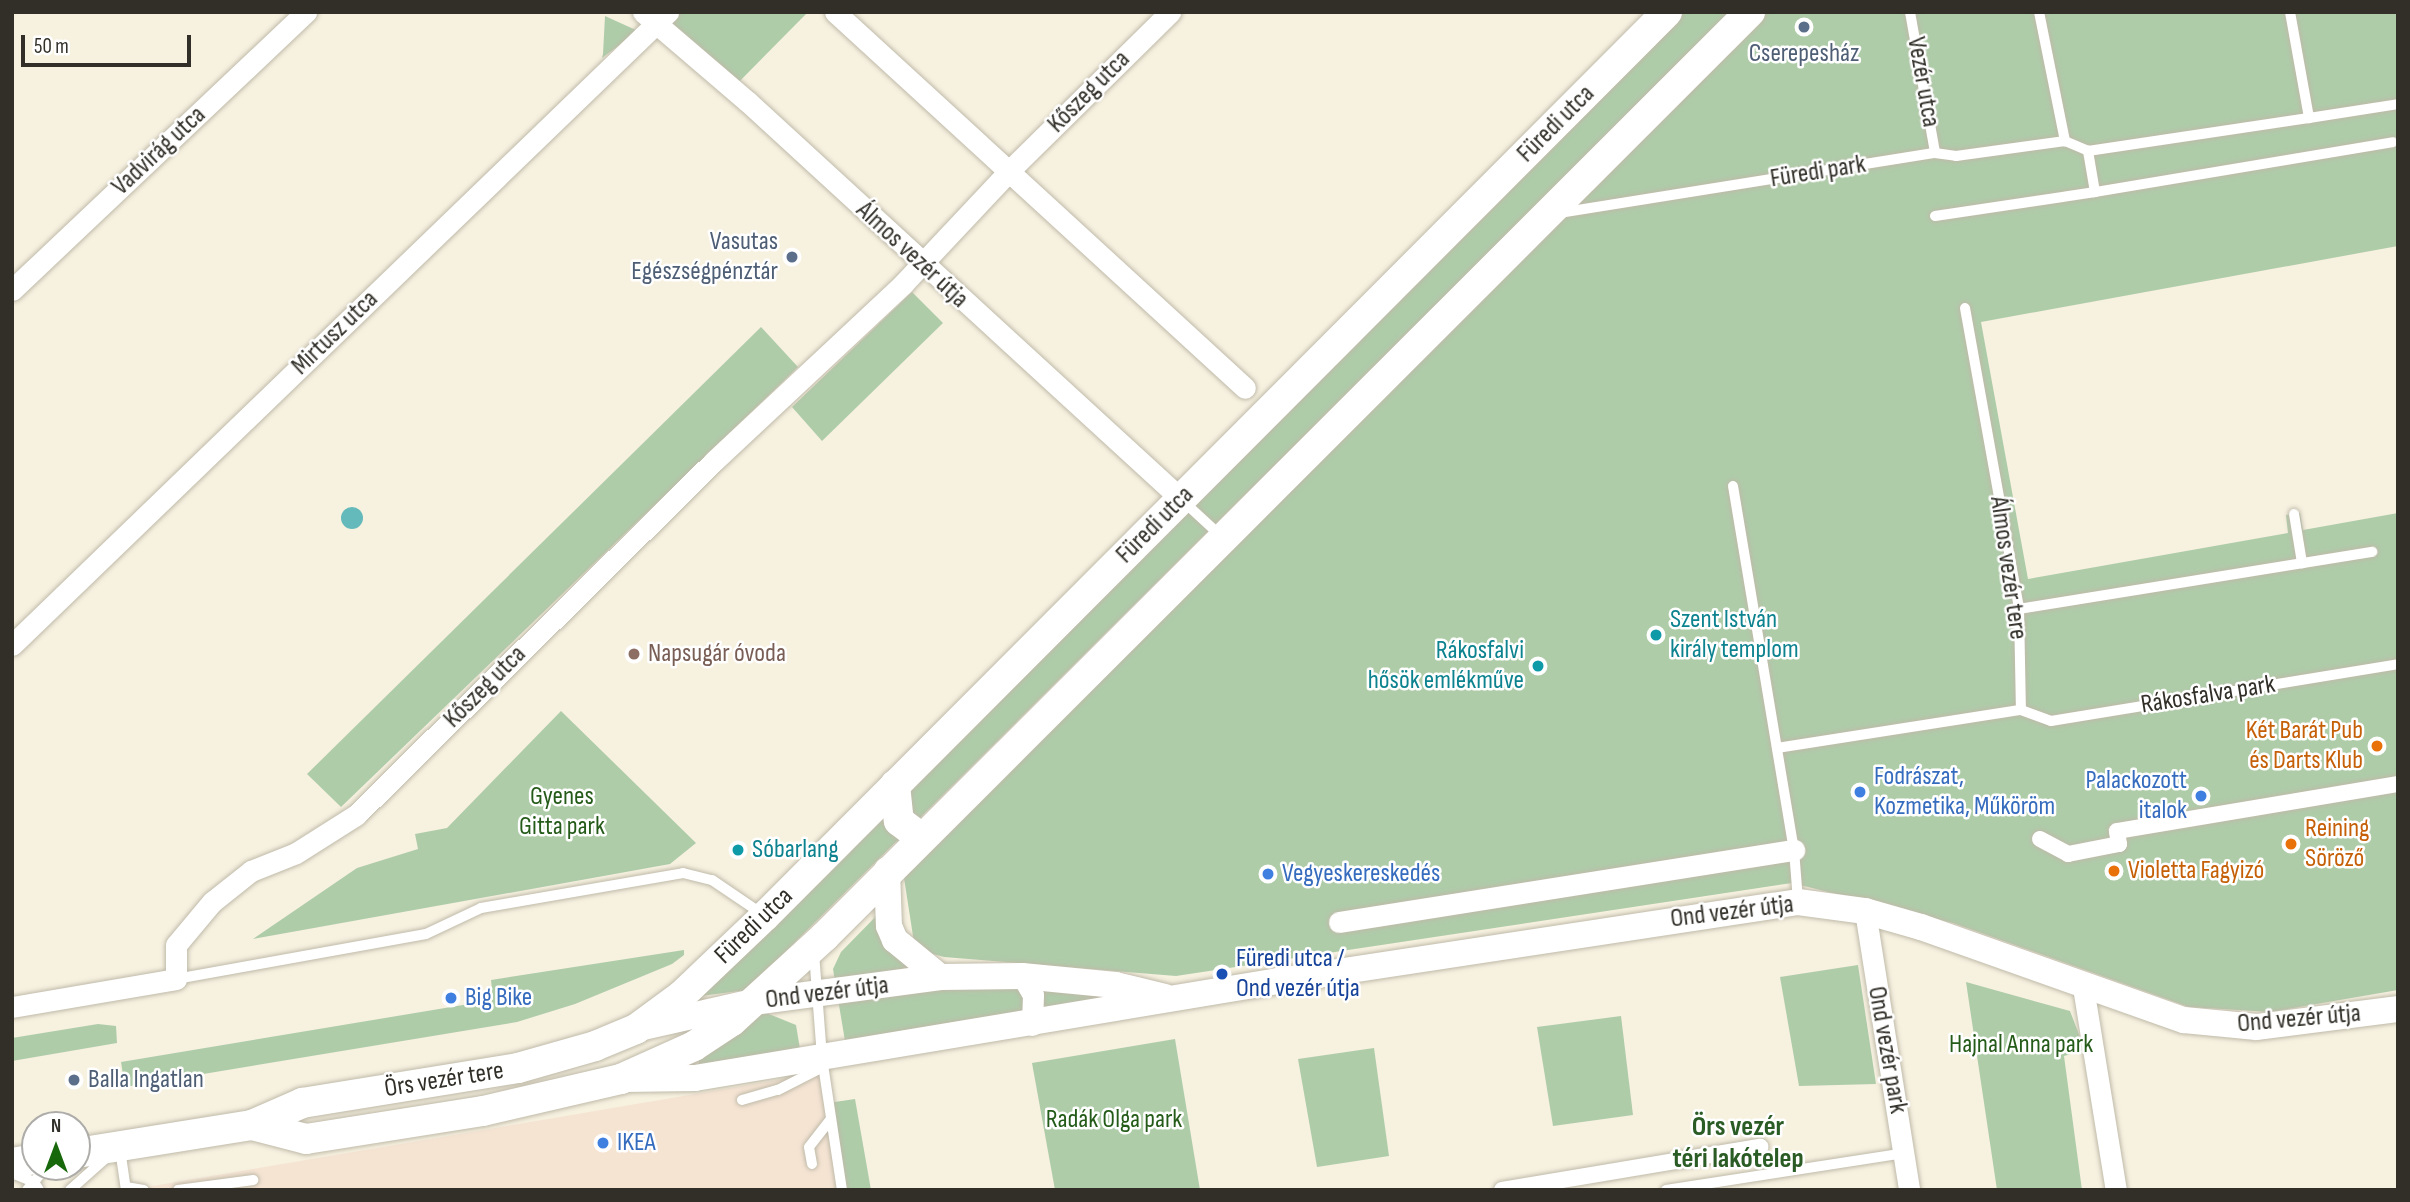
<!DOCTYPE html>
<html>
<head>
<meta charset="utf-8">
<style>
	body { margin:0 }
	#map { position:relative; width:2410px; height:1202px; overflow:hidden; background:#f7f1e0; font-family:"Sofia Sans Condensed",sans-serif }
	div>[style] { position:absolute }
	.commercial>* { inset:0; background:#f6e4d3 }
	.green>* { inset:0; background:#afcca9 }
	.water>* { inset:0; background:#64b9ba }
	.round { border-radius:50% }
	.roads { filter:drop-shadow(0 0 2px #bfbaa9) drop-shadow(0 0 2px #bfbaa9) }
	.service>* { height:10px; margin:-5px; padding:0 5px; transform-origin:5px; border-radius:5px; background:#fff }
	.pedestrian>* { height:16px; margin:-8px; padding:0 8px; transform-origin:8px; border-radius:8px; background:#fff }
	.minor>* { height:21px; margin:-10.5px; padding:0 10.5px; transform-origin:10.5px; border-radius:10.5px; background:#fff }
	.tertiary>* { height:26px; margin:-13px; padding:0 13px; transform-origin:13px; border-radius:13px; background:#fff }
	.secondary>* { height:30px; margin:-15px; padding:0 15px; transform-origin:15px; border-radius:15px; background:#fff }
	.dots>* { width:19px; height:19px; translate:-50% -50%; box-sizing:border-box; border:4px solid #fff; border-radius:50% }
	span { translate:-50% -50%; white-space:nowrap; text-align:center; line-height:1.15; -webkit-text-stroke:5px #fff; paint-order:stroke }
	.service-label { font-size:26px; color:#4e5e75 }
	.right { translate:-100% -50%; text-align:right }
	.left { translate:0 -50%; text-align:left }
	.street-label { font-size:26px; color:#312f28 }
	.culture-label { font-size:26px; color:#0d838f }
	.education-label { font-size:26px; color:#785e54 }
	.food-label { font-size:26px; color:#c56008 }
	.shop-label { font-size:26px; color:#366cbe }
	.park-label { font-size:26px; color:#255b19 }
	.transit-label { font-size:26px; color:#164399 }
	.neighbourhood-label { font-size:28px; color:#2b5c25; font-weight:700 }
	.frame { position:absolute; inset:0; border:14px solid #312f28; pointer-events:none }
	.north { position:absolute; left:21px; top:1111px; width:70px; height:70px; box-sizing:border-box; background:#fff; border:2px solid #adaca9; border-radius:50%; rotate:0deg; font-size:19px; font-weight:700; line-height:28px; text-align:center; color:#312f28 }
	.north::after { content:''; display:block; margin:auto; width:24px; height:32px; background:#17680b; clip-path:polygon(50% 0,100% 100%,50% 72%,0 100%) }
	.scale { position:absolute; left:21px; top:35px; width:170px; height:32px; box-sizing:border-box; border:4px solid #312f28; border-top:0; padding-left:9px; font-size:21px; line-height:24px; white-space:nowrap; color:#312f28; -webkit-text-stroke:5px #fff; paint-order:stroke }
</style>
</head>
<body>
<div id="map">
	<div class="commercial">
		<i style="clip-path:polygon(819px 1073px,838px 1190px,129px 1190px)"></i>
	</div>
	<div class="green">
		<i style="clip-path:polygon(668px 12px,808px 12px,733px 88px,659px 21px)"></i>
		<i style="clip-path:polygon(1681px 12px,1730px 12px,747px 990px,693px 997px)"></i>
		<i style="clip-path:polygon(1762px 12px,2398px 12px,2398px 246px,1981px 322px,2028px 579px,2288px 533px,2286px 515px,2300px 513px,2303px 530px,2398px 513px,2398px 990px,2270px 1012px,2189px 1007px,1953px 923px,1792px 883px,1176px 976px,944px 957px,915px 949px,902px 865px)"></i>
		<i style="clip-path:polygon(605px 16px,638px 31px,602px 58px,603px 54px)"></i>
		<i style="clip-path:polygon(912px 292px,943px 323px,822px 441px,792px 407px)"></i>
		<i style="clip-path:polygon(761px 327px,798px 367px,341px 807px,307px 774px)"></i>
		<i style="clip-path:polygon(561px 711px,696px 843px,670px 864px,253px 939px,357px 868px,418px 849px,415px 834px,447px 828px)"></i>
		<i style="clip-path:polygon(888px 904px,913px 960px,1177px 1000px,847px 1053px,833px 969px,841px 952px)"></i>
		<i style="clip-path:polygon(684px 950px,684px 955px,672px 964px,575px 1004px,517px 1022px,125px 1087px,121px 1062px,493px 1000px,491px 980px)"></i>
		<i style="clip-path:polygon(1858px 965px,1876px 1084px,1799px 1086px,1780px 977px)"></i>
		<i style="clip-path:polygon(1966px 982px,2070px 1011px,2085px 1050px,2064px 1056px,2082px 1190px,1997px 1190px)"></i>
		<i style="clip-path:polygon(764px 1012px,796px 1025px,800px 1049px,699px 1064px,699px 1059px)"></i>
		<i style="clip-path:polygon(1621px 1016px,1633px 1115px,1553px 1126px,1537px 1027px)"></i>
		<i style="clip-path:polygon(98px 1024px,116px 1026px,117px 1043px,12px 1061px,12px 1038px)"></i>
		<i style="clip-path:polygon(1175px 1039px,1200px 1190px,1055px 1190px,1032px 1063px)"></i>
		<i style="clip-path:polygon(1374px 1048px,1389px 1156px,1317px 1167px,1298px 1059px)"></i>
		<i style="clip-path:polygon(855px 1099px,871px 1190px,842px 1190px,828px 1103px)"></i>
	</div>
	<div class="water">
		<i class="round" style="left:341px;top:507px;width:22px;height:22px"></i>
	</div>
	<div class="roads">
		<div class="service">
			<i style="left:1910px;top:12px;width:143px;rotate:79.9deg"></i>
			<i style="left:2039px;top:12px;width:132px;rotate:78.6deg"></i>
			<i style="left:2290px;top:12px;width:108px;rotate:79.8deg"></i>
			<i style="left:2309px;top:118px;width:90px;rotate:-8.9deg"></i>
			<i style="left:2095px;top:192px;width:302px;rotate:-9.5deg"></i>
			<i style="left:1559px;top:213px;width:381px;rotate:-9.1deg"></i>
			<i style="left:1935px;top:153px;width:21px;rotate:8deg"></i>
			<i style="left:1956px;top:156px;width:110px;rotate:-7.8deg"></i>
			<i style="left:2065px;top:141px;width:25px;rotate:23deg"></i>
			<i style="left:2088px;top:151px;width:223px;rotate:-8.5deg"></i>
			<i style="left:1935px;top:216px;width:162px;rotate:-8.5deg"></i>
			<i style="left:2095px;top:192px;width:42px;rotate:-99.7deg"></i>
			<i style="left:1965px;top:308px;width:306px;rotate:79.8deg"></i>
			<i style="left:2019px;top:609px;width:101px;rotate:88.9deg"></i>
			<i style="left:1733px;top:486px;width:369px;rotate:80.5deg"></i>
			<i style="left:1794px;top:850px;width:51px;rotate:85.5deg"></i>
			<i style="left:1183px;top:501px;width:53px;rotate:42.7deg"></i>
			<i style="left:2294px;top:514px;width:50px;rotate:80.7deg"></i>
			<i style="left:2019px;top:609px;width:358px;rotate:-9.2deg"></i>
			<i style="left:2021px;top:710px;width:32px;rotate:20deg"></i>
			<i style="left:2051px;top:721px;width:352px;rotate:-9.3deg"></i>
			<i style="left:1777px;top:748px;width:247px;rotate:-8.9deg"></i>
			<i style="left:814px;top:953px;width:105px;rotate:85.6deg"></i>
			<i style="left:822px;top:1058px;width:134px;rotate:81.4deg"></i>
			<i style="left:176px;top:979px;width:254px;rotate:-10.2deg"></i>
			<i style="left:426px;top:934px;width:61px;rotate:-25.3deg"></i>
			<i style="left:481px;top:908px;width:205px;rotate:-9.8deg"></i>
			<i style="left:683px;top:873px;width:30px;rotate:14deg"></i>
			<i style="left:712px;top:880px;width:60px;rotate:34.2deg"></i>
			<i style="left:742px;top:1100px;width:37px;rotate:-16deg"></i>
			<i style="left:778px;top:1090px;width:51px;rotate:-27.1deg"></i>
			<i style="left:120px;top:1149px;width:41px;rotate:81.7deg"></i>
			<i style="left:812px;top:1164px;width:17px;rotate:-100deg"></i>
			<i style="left:809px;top:1147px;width:36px;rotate:-52deg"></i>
			<i style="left:12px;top:1173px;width:24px;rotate:22deg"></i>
			<i style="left:34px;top:1182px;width:9px;rotate:58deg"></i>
			<i style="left:126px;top:1187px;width:18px;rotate:9deg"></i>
			<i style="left:27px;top:1190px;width:30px;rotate:-50deg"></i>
			<i style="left:70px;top:1190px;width:50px;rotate:-41.7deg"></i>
			<i style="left:178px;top:1190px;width:76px;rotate:-7.6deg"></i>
			<i style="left:1666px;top:1190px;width:241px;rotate:-8.8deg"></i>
		</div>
		<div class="pedestrian">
			<i style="left:2040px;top:839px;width:32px;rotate:28deg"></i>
			<i style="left:2068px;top:854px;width:52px;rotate:-11.1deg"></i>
			<i style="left:2119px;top:844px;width:13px;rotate:-99deg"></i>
			<i style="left:2117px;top:831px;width:285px;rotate:-9.5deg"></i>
			<i style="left:1502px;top:1190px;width:262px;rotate:-9.5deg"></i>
		</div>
		<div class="minor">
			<i style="left:643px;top:12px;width:137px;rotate:40.6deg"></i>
			<i style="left:747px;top:101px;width:589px;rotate:42.52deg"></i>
			<i style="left:835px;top:12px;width:556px;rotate:42.52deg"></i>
			<i style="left:12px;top:290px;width:405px;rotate:-43.4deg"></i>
			<i style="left:12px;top:645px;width:912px;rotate:-43.98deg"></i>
			<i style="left:1865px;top:911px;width:282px;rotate:81deg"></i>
			<i style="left:1339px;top:922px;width:461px;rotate:-9deg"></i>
			<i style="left:1022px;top:976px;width:22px;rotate:60deg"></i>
			<i style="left:1033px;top:995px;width:30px;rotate:92deg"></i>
			<i style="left:2083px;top:987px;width:206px;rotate:80.8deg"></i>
			<i style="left:12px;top:1007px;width:166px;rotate:-9.7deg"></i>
			<i style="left:176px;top:979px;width:34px;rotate:-90deg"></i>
			<i style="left:176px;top:945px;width:56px;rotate:-50.1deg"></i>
			<i style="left:212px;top:902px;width:50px;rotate:-38.5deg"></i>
			<i style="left:251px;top:871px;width:48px;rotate:-21.8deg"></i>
			<i style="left:296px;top:853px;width:71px;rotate:-32.3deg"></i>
			<i style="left:356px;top:815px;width:503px;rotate:-44.68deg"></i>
			<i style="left:714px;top:461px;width:259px;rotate:-43.1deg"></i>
			<i style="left:903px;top:284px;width:154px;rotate:-46.8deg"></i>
			<i style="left:1008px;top:172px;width:228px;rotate:-44.6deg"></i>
		</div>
		<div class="tertiary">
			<i style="left:887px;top:870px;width:56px;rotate:88deg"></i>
			<i style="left:889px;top:926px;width:15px;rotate:67deg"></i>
			<i style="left:895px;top:940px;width:58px;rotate:39.4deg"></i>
			<i style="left:643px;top:1027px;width:113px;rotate:-12.8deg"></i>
			<i style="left:753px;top:1002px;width:189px;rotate:-7.6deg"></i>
			<i style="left:940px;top:977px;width:82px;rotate:-0.7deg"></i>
			<i style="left:1022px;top:976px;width:94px;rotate:5.5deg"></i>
			<i style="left:1116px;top:985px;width:50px;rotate:13.8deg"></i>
			<i style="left:623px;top:1079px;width:72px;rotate:-0.8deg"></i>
			<i style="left:695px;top:1078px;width:591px;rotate:-9.45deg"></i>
			<i style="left:1278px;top:981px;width:526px;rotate:-8.64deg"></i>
			<i style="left:1798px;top:902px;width:68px;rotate:7.7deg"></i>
			<i style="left:1865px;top:911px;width:58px;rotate:15.9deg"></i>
			<i style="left:1921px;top:927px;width:279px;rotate:19.5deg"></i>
			<i style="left:2184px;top:1020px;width:73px;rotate:5.5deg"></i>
			<i style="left:2257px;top:1027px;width:142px;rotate:-7.3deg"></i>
		</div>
		<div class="secondary">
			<i style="left:895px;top:785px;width:36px;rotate:84deg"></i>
			<i style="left:899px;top:821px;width:26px;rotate:37deg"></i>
			<i style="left:252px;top:1125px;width:56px;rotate:14.5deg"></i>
			<i style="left:306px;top:1139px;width:179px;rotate:-9deg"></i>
			<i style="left:483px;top:1111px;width:142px;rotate:-13.1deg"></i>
			<i style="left:621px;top:1079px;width:80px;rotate:-24.3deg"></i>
			<i style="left:694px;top:1046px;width:45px;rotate:-33.3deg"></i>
			<i style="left:732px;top:1021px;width:125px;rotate:-42.4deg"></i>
			<i style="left:824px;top:937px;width:1309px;rotate:-44.97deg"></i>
			<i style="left:77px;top:1153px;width:177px;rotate:-9.1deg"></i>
			<i style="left:252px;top:1125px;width:55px;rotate:-23.7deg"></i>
			<i style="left:302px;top:1103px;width:219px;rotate:-9.2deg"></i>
			<i style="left:518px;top:1068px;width:80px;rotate:-15.9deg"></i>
			<i style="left:595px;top:1046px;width:44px;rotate:-22.5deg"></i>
			<i style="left:636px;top:1029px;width:56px;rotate:-36.3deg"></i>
			<i style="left:681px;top:996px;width:116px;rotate:-43.6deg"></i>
			<i style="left:765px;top:916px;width:1277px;rotate:-45.06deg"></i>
			<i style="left:12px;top:1163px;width:23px;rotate:-10deg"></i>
		</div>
	</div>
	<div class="dots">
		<i style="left:1804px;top:27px;background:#5c6f8a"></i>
		<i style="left:792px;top:257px;background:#5c6f8a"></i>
		<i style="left:1656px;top:635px;background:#0f9aa8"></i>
		<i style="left:634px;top:654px;background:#8d6e63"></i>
		<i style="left:1538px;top:666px;background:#0f9aa8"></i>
		<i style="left:2377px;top:746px;background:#e8710a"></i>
		<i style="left:1860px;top:792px;background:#3f7fe0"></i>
		<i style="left:2201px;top:796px;background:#3f7fe0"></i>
		<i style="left:2291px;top:844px;background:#e8710a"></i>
		<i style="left:738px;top:850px;background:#0f9aa8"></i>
		<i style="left:2114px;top:871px;background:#e8710a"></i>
		<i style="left:1268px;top:874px;background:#3f7fe0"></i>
		<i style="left:1222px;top:974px;background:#1a4fb4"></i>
		<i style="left:451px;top:998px;background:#3f7fe0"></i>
		<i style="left:74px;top:1080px;background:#5c6f8a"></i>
		<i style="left:603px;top:1143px;background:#3f7fe0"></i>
	</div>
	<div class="service-label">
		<span style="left:1804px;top:54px">Cserepesház</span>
		<span class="right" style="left:778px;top:257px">Vasutas<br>Egészségpénztár</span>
		<span class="left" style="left:88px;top:1080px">Balla Ingatlan</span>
	</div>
	<div class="street-label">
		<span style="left:1923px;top:82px;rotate:80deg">Vezér utca</span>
		<span style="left:1089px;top:92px;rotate:-45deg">Kőszeg utca</span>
		<span style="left:1556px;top:124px;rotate:-45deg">Füredi utca</span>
		<span style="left:159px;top:151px;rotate:-43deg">Vadvirág utca</span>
		<span style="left:1818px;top:172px;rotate:-9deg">Füredi park</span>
		<span style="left:912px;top:255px;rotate:43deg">Álmos vezér útja</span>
		<span style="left:335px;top:333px;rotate:-44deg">Mirtusz utca</span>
		<span style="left:1155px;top:525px;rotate:-45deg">Füredi utca</span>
		<span style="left:2008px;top:568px;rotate:82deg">Álmos vezér tere</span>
		<span style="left:485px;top:687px;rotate:-45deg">Kőszeg utca</span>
		<span style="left:2208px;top:695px;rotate:-9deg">Rákosfalva park</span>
		<span style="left:1732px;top:912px;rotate:-7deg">Ond vezér útja</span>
		<span style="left:754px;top:926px;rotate:-44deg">Füredi utca</span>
		<span style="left:827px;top:993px;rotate:-7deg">Ond vezér útja</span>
		<span style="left:2299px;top:1019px;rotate:-5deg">Ond vezér útja</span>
		<span style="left:1887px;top:1050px;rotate:80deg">Ond vezér park</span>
		<span style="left:444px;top:1080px;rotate:-9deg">Örs vezér tere</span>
	</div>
	<div class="culture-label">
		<span class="left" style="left:1670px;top:635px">Szent István<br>király templom</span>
		<span class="right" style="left:1524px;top:666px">Rákosfalvi<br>hősök emlékműve</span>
		<span class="left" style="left:752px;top:850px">Sóbarlang</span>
	</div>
	<div class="education-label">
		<span class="left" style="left:648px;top:654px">Napsugár óvoda</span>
	</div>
	<div class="food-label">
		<span class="right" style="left:2363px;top:746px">Két Barát Pub<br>és Darts Klub</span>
		<span class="left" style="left:2305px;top:844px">Reining<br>Söröző</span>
		<span class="left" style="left:2128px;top:871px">Violetta Fagyizó</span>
	</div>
	<div class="shop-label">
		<span class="left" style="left:1874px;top:792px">Fodrászat,<br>Kozmetika, Műköröm</span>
		<span class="right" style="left:2187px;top:796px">Palackozott<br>italok</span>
		<span class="left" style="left:1282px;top:874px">Vegyeskereskedés</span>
		<span class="left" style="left:465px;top:998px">Big Bike</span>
		<span class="left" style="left:617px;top:1143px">IKEA</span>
	</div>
	<div class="park-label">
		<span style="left:562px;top:812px">Gyenes<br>Gitta park</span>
		<span style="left:2021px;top:1045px">Hajnal Anna park</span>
		<span style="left:1114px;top:1120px">Radák Olga park</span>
	</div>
	<div class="transit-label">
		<span class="left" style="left:1236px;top:974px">Füredi utca /<br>Ond vezér útja</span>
	</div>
	<div class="neighbourhood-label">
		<span style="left:1738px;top:1143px">Örs vezér<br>téri lakótelep</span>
	</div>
	<div class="frame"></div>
	<div class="north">N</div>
	<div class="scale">50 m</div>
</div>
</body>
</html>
